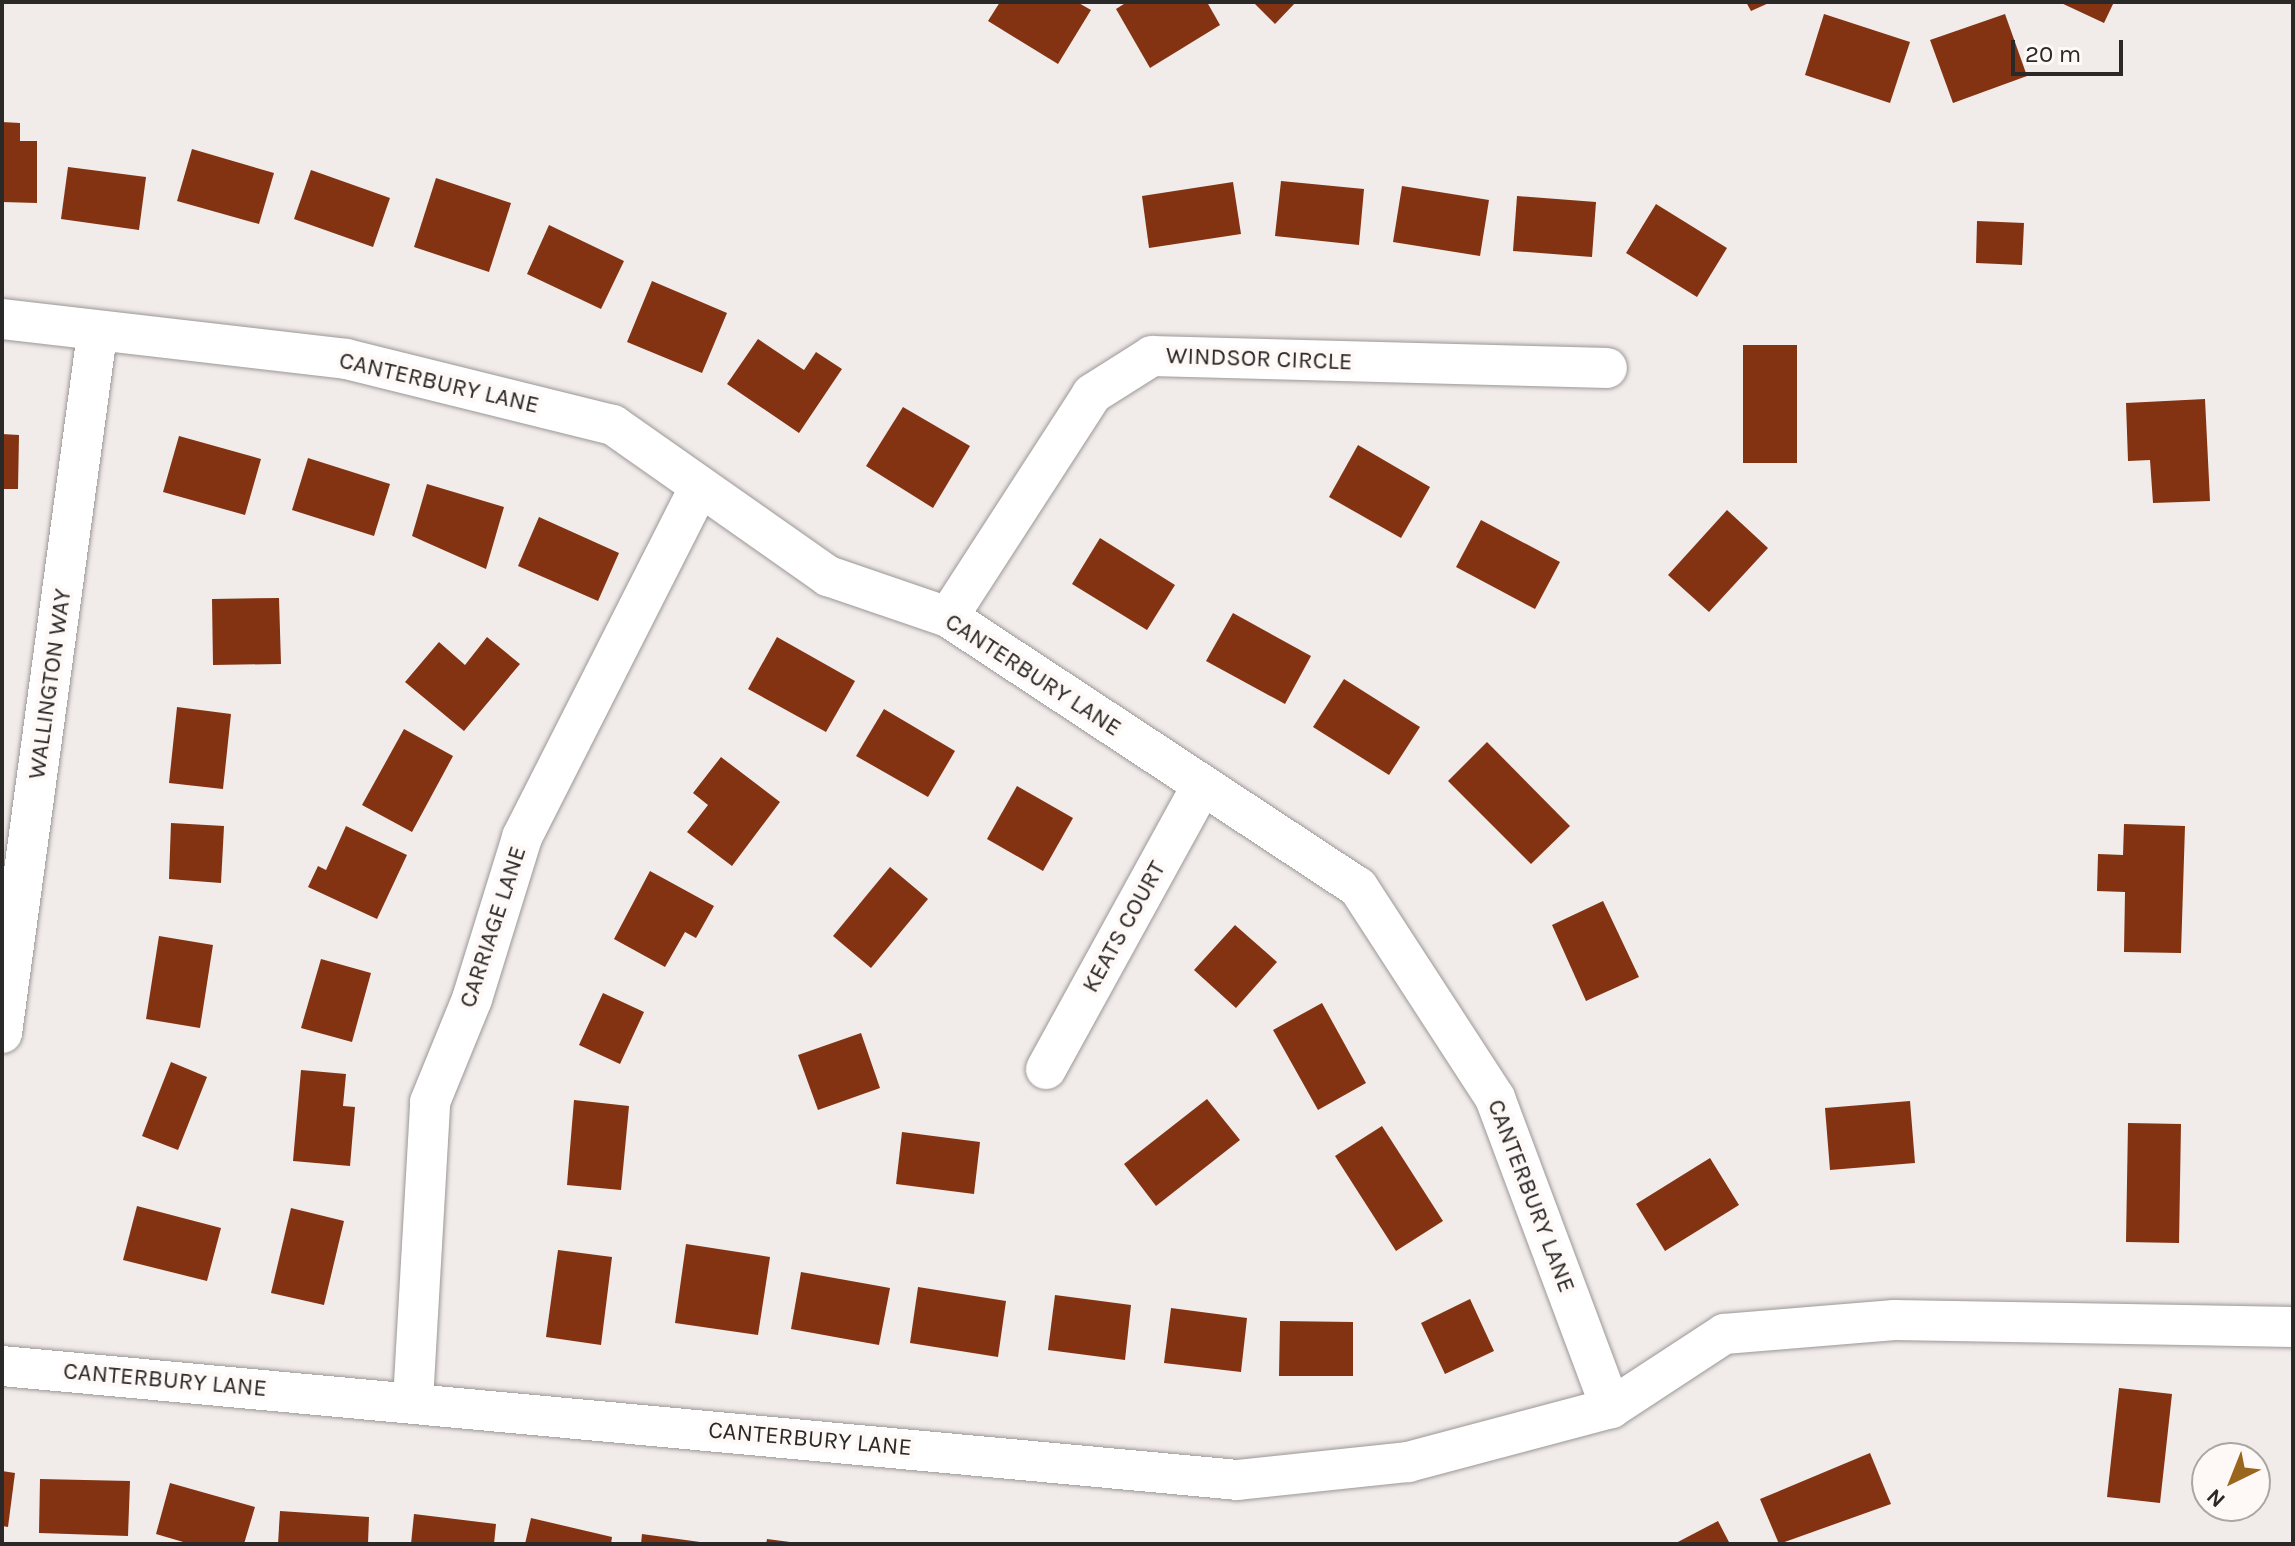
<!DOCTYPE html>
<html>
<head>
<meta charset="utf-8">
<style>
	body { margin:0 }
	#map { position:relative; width:2295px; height:1546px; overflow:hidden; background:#f1ecea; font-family:Karla,sans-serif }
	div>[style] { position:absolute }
	.building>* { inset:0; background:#833311 }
	.roads { filter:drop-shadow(0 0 2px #9c9796) drop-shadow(0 0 2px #9c9796) }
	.street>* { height:40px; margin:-20px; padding:0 20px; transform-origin:20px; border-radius:20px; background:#fff }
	span { translate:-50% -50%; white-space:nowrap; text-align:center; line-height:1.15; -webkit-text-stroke:8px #fef9f7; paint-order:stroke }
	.street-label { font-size:24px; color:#2a2928 }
	.frame { position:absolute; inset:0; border:4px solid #2a2928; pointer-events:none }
	.north { position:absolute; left:2191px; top:1442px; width:80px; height:80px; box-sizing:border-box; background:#fef9f7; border:2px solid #a9a6a4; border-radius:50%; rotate:223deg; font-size:22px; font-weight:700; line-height:32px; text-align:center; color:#2a2928 }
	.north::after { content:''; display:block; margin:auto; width:28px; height:36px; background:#9a651c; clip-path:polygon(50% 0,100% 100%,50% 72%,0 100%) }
	.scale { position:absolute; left:2011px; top:40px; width:112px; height:36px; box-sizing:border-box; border:4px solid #2a2928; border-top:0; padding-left:10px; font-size:24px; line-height:28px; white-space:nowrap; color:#2a2928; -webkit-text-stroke:6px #fef9f7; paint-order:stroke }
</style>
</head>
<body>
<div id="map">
	<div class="building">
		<i style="clip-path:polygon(1000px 2px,1077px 2px,1091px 10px,1058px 64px,988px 21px)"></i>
		<i style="clip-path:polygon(1127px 2px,1207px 2px,1220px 25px,1150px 68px,1116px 9px)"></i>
		<i style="clip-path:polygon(1253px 2px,1296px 2px,1275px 24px)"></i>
		<i style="clip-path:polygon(1746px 2px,1771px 2px,1751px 11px)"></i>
		<i style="clip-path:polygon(2059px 2px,2114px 2px,2104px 23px)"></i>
		<i style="clip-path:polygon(1824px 14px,1910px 42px,1890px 103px,1805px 75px)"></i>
		<i style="clip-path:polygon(2005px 14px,2027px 76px,1953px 103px,1930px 40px)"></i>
		<i style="clip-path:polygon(2px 122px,20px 123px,20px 141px,37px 141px,37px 203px,2px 202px)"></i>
		<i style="clip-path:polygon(192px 149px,274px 173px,259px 224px,177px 201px)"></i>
		<i style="clip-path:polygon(68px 167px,146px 177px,139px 230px,61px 219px)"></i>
		<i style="clip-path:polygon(311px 170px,390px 198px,373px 247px,294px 219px)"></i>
		<i style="clip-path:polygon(436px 178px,511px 203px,489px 272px,414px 247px)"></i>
		<i style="clip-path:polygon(1281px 181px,1364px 189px,1359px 245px,1275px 236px)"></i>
		<i style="clip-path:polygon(1233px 182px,1241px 234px,1149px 248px,1142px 196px)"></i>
		<i style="clip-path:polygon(1402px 186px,1489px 200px,1480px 256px,1393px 242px)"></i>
		<i style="clip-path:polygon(1517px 196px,1596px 202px,1592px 257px,1513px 251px)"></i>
		<i style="clip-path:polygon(1656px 204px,1727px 248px,1697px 297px,1626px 253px)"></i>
		<i style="clip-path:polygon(1977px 221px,2024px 223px,2022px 265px,1976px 263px)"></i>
		<i style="clip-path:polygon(549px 225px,624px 261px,601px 309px,527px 274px)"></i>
		<i style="clip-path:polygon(652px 281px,727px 313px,702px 373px,627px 342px)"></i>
		<i style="clip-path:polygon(758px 339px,804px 370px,816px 352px,842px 369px,799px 433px,727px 384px)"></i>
		<i style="clip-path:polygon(1743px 345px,1797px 345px,1797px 463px,1743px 463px)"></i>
		<i style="clip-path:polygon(2205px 399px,2210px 501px,2153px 503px,2150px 460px,2128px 461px,2126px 403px)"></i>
		<i style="clip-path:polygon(903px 407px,970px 446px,933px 508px,866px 466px)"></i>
		<i style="clip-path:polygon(2px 434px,19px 435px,18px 489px,2px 489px)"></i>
		<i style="clip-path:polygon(179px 436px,261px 459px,245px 515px,163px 492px)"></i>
		<i style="clip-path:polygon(1358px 445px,1430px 487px,1401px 538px,1329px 497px)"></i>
		<i style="clip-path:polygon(308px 458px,390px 484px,374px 536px,292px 510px)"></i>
		<i style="clip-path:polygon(427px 484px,504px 507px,486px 569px,412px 536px)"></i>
		<i style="clip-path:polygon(1727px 510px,1768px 548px,1709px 612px,1668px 575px)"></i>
		<i style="clip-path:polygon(539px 517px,619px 553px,598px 601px,518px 566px)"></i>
		<i style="clip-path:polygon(1481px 520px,1560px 562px,1535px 609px,1456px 567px)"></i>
		<i style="clip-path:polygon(1100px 538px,1175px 585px,1147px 630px,1072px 584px)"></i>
		<i style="clip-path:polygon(279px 598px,281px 664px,213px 665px,212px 599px)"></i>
		<i style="clip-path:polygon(1233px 613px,1311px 656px,1285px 704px,1206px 661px)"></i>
		<i style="clip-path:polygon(487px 637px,520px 664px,464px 731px,405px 682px,439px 642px,465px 665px)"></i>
		<i style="clip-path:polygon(777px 637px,855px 681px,826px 732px,748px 689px)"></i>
		<i style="clip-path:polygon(1344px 679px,1420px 727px,1389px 775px,1313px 727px)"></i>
		<i style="clip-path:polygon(177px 707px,231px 714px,223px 789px,169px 783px)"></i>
		<i style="clip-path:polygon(884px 709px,955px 751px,928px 797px,856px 756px)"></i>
		<i style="clip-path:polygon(404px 729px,453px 756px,412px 832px,362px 805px)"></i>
		<i style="clip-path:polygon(1487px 742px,1570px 826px,1531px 864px,1448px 781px)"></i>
		<i style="clip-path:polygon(721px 757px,780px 802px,732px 866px,687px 832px,708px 805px,693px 793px)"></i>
		<i style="clip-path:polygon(1017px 786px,1073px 818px,1043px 871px,987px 839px)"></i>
		<i style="clip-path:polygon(171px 823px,224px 826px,221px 883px,169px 879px)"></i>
		<i style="clip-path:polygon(2124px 824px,2185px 826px,2181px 953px,2124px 952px,2125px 892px,2097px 891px,2098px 854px,2123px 855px)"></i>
		<i style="clip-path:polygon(346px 826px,407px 855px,377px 919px,308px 887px,318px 866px,326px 870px)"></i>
		<i style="clip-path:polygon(890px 867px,928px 899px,871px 968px,833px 936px)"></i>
		<i style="clip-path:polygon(650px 871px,714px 906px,696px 938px,685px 932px,665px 967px,614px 939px)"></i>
		<i style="clip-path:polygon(1603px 901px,1639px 977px,1586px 1001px,1552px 925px)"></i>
		<i style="clip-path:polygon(1235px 925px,1277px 962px,1236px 1008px,1194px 970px)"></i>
		<i style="clip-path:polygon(159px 936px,213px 945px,200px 1028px,146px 1019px)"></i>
		<i style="clip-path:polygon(321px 959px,371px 973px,352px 1042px,301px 1028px)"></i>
		<i style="clip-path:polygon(603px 993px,644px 1012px,620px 1064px,579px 1045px)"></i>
		<i style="clip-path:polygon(1322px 1003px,1366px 1083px,1318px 1110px,1273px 1030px)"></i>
		<i style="clip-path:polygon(861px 1033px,880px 1088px,818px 1110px,798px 1055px)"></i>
		<i style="clip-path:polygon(171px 1062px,207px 1077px,178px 1150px,142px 1136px)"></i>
		<i style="clip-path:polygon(301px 1070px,346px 1074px,343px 1106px,355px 1107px,350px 1166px,293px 1161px)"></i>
		<i style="clip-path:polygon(1207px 1099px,1240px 1140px,1156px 1206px,1124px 1164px)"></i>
		<i style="clip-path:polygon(574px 1100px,629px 1106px,621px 1190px,567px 1185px)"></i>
		<i style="clip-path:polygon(1910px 1101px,1915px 1163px,1830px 1170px,1825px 1108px)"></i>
		<i style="clip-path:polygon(2128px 1123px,2181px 1124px,2179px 1243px,2126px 1242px)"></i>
		<i style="clip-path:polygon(1382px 1126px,1443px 1221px,1396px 1251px,1335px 1156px)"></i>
		<i style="clip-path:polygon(902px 1132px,980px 1142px,974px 1194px,896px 1184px)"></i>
		<i style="clip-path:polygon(1710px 1158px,1739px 1205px,1665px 1251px,1636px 1204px)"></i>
		<i style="clip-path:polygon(137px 1206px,221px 1228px,207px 1281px,123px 1260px)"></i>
		<i style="clip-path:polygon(291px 1208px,344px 1221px,324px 1305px,271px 1293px)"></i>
		<i style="clip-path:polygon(686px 1244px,770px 1257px,758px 1335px,675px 1323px)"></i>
		<i style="clip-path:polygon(558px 1250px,612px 1257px,601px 1345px,546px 1337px)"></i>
		<i style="clip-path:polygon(801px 1272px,890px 1288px,879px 1345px,791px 1329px)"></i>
		<i style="clip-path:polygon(918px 1287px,1006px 1301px,998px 1357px,910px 1343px)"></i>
		<i style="clip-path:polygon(1055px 1295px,1131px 1305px,1125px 1360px,1048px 1350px)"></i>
		<i style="clip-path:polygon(1470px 1299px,1494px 1351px,1445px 1374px,1421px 1323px)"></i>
		<i style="clip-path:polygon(1171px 1308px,1247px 1318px,1241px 1372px,1164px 1363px)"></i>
		<i style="clip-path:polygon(1280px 1321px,1353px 1322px,1353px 1376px,1279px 1376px)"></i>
		<i style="clip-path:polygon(2119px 1388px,2172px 1394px,2160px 1503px,2107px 1497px)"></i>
		<i style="clip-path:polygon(1870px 1453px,1891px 1504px,1779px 1544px,1760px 1499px)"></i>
		<i style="clip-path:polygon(2px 1471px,15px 1473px,8px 1527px,2px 1526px)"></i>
		<i style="clip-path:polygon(40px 1479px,130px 1481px,128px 1536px,39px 1533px)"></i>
		<i style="clip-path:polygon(170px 1483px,255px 1507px,244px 1544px,190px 1544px,156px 1534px)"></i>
		<i style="clip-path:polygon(280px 1511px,369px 1517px,368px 1544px,278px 1544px)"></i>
		<i style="clip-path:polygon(414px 1514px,496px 1524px,494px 1544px,411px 1544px)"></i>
		<i style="clip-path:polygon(531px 1518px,612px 1537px,611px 1544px,525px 1544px)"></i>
		<i style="clip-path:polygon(1718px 1521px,1730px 1544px,1674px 1544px)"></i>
		<i style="clip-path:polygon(642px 1534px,700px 1542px,699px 1544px,641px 1544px)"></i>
		<i style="clip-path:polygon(767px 1539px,790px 1542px,790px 1544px,766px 1544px)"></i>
	</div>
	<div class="roads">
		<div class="street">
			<i style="left:2px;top:319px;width:346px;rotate:6.6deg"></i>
			<i style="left:346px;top:359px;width:275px;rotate:13.9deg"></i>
			<i style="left:613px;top:425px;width:263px;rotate:35.1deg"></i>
			<i style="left:828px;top:576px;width:127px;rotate:18.9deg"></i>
			<i style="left:948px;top:617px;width:491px;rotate:33.4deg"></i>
			<i style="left:1358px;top:887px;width:252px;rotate:57deg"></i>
			<i style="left:1495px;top:1098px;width:331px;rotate:69.5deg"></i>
			<i style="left:948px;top:617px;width:265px;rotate:-57.1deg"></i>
			<i style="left:1092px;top:394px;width:71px;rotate:-32.3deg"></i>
			<i style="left:1152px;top:356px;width:455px;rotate:1.5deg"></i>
			<i style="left:2px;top:1033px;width:705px;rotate:-82.26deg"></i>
			<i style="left:1046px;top:1069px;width:324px;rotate:-61.2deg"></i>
			<i style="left:2px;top:1366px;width:1240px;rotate:5.27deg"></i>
			<i style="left:1237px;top:1480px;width:172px;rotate:-6deg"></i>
			<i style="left:1408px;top:1462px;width:210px;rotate:-14.9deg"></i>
			<i style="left:1611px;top:1408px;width:135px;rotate:-33.2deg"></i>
			<i style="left:1724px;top:1334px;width:171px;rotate:-4.7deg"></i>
			<i style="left:1894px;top:1320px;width:399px;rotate:1deg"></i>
			<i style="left:413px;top:1401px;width:299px;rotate:-86.7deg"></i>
			<i style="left:430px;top:1102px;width:111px;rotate:-67.8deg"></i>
			<i style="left:472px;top:999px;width:170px;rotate:-72.8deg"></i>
			<i style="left:522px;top:837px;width:391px;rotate:-63.1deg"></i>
		</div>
	</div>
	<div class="street-label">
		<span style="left:1259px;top:359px;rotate:2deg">WINDSOR CIRCLE</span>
		<span style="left:439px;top:383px;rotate:13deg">CANTERBURY LANE</span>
		<span style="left:1033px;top:675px;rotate:33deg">CANTERBURY LANE</span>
		<span style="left:50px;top:684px;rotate:-82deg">WALLINGTON WAY</span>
		<span style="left:493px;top:927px;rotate:-72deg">CARRIAGE LANE</span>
		<span style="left:1124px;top:927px;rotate:-61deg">KEATS COURT</span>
		<span style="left:1531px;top:1196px;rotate:69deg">CANTERBURY LANE</span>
		<span style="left:165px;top:1380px;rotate:5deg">CANTERBURY LANE</span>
		<span style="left:810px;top:1439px;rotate:5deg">CANTERBURY LANE</span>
	</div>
	<div class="frame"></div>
	<div class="north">N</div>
	<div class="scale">20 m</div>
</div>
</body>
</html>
